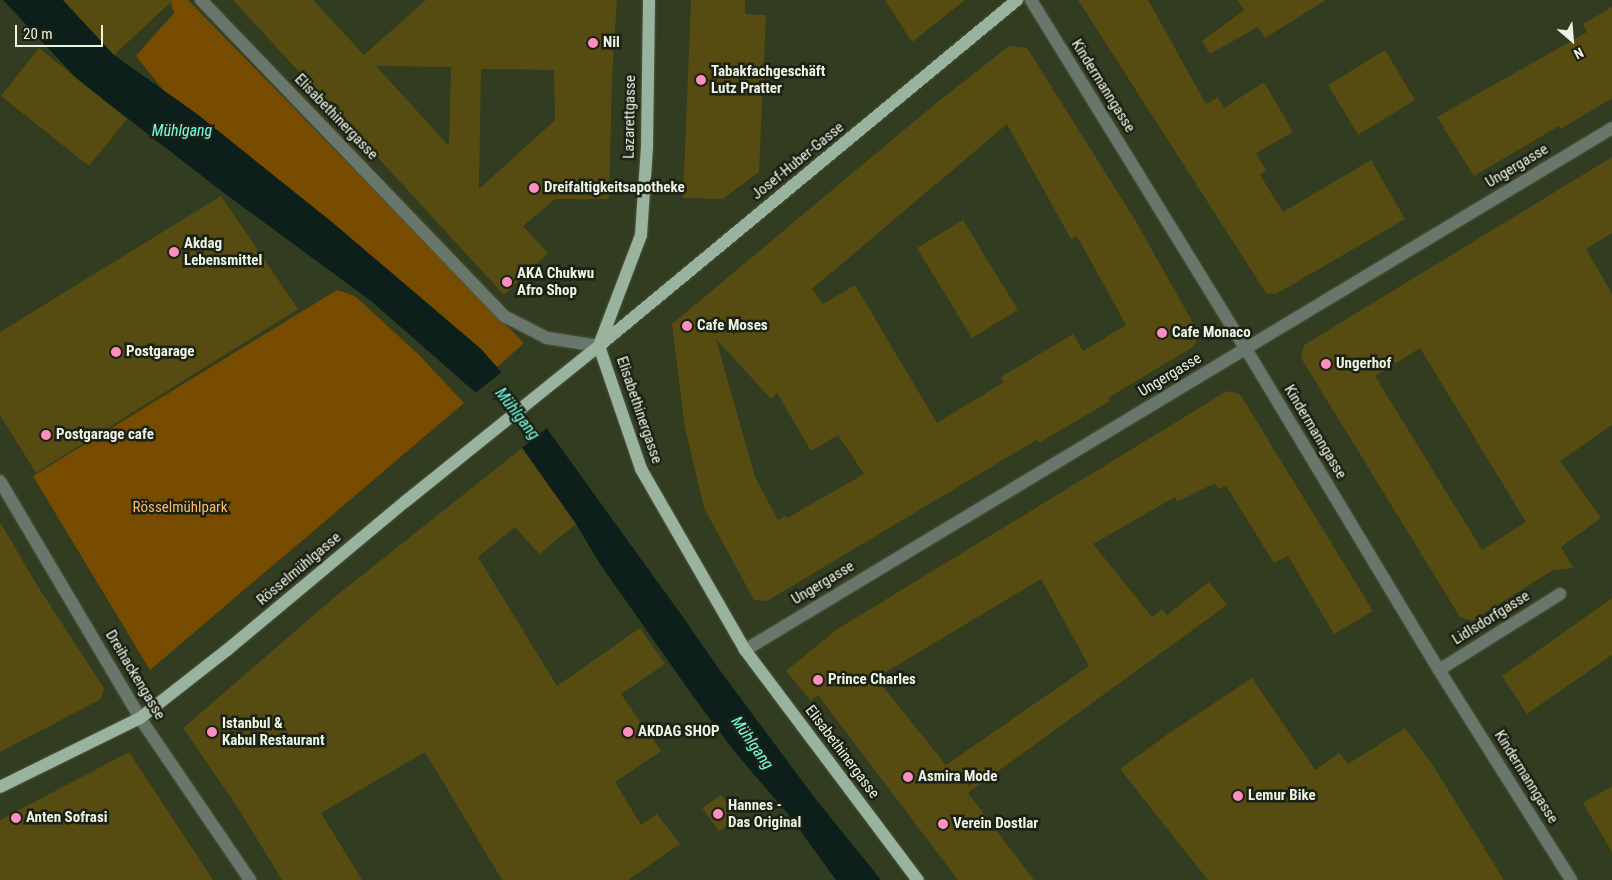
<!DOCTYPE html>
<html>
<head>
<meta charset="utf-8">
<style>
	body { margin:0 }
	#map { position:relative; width:1612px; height:880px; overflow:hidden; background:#323c20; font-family:"Roboto Condensed",sans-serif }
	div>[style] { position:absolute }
	.green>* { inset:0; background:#774c00 }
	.water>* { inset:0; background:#0c1f1b }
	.pier>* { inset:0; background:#323c20 }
	.building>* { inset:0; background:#564b10 }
	.roads { filter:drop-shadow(0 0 1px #50593f) drop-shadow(0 0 1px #50593f) }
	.minor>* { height:12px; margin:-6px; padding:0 6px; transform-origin:6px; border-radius:6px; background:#69766c }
	.major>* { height:12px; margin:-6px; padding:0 6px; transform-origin:6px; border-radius:6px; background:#99b39f }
	.dots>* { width:14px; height:14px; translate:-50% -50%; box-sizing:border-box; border:2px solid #1c2115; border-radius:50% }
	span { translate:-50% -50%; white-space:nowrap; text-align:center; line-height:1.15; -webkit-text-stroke:5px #1c2115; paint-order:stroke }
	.poi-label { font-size:15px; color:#ecf3e2; font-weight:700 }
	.left { translate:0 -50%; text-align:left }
	.street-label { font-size:15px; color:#ecf3e2 }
	.park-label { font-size:15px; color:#fdbd68 }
	.water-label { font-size:16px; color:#75fee3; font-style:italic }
	.north { position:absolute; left:1547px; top:15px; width:50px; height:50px; -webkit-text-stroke:4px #1c2115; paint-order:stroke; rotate:153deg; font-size:14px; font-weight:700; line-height:20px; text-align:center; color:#ecf3e2 }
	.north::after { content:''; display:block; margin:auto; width:18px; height:22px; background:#ecf3e2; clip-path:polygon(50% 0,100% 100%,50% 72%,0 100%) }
	.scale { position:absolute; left:15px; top:25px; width:88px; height:22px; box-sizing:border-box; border:2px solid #ecf3e2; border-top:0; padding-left:6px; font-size:15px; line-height:18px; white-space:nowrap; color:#ecf3e2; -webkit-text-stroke:4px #1c2115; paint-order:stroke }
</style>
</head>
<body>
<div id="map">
	<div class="green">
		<i style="clip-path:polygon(170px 0,188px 0,524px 343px,497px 367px,481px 349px,333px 223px,197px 114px,164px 91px,136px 56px,174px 13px)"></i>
		<i style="clip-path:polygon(337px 290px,355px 296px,420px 356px,464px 403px,150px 670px,33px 476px)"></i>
	</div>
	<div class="water">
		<i style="clip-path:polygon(3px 0,63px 0,114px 55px,197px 114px,333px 223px,481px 349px,521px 395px,545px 426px,685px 620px,719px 669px,814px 797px,881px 880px,836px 880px,788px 814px,734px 751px,695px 699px,600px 564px,576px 524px,501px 418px,476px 393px,371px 301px,224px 193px,77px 79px)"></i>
	</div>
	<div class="pier">
		<i style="clip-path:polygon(503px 371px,549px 426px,522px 448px,499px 420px,474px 394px)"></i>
	</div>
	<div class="building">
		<i style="clip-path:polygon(63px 0,173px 0,114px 55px)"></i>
		<i style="clip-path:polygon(evenodd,233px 0,313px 0,364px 55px,426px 0,617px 0,612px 79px,609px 199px,555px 199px,523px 226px,548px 253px,504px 295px,233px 0,376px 66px,451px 67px,449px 146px,376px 66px,233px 0,481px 69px,554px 70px,555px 120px,479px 189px,481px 69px)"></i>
		<i style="clip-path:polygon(691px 0,745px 0,745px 14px,766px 15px,759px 172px,723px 199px,683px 198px)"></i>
		<i style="clip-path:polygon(885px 0,965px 0,912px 42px)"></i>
		<i style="clip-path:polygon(1078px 0,1148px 0,1206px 104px,1218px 97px,1224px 108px,1264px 82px,1293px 132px,1256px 153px,1266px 170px,1260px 175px,1283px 212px,1371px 160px,1405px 219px,1276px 294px,1266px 293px)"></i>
		<i style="clip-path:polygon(1237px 0,1326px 0,1265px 38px,1258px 27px,1210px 54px,1202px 41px,1244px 10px)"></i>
		<i style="clip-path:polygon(1612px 7px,1612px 98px,1561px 129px,1559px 126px,1474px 176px,1437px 117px,1587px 32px,1583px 24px)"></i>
		<i style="clip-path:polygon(evenodd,1009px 46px,1027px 48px,1135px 220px,1200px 335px,1193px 347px,1108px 398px,1110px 401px,1039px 443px,1038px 439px,767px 601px,754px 600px,704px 508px,685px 428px,672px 324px,935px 104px,1009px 46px,1007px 124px,1071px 239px,1077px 236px,1126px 325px,1083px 351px,1073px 334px,1001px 377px,1004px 382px,937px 423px,855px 285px,823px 304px,812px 289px,1007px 124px,1009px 46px,716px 339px,771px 399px,777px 393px,811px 451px,838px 435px,864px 474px,787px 518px,786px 516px,778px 520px,755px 477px,716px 339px)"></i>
		<i style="clip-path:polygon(39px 48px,127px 119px,89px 166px,1px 96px)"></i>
		<i style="clip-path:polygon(1385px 50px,1415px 100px,1358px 135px,1328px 85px)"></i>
		<i style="clip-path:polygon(evenodd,1612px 157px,1612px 233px,1586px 249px,1612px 294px,1612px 425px,1560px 461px,1601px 518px,1561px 547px,1574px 568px,1553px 570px,1472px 621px,1460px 617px,1301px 358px,1304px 345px,1612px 157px,1420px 348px,1526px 522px,1482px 550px,1375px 376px,1420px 348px)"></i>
		<i style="clip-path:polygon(221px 196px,298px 309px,36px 473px,0 415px,0 332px)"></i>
		<i style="clip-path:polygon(963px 220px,1018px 310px,972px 338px,917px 248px)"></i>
		<i style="clip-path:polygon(evenodd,1227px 391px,1240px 394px,1373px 611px,1334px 634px,1288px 556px,1274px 563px,1226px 486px,1218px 489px,1215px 483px,1177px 502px,1175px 497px,1093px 544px,1152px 617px,1162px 609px,1167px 615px,1209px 582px,1227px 605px,968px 793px,1034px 880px,958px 880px,818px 695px,811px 701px,786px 671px,836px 630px,1227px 391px,1041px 579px,1089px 666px,946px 765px,876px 678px,1041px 579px)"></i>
		<i style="clip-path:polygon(522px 448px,576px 524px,539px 554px,515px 527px,478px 557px,557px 686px,640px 628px,665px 664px,621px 694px,661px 751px,615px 782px,641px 825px,657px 814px,680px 844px,628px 880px,502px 880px,425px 752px,321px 813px,362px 880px,282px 880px,236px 805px,183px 728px,336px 596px)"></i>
		<i style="clip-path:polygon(0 522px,37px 585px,104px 688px,101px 699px,0 752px)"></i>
		<i style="clip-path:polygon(1612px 598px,1612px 655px,1527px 714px,1502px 676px)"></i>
		<i style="clip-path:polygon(1252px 678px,1315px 770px,1339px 753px,1348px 764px,1405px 728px,1432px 764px,1504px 880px,1208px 880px,1120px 769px,1168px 734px)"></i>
		<i style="clip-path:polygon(129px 752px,213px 880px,0 880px,0 820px)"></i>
		<i style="clip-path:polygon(1612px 786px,1612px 852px,1583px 803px)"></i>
		<i style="clip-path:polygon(721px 795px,738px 818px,719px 831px,702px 808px)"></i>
	</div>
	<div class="roads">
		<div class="minor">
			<i style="left:201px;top:0;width:438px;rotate:46.2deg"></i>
			<i style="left:504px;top:316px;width:48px;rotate:27.1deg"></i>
			<i style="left:547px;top:338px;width:53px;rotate:8.7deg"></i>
			<i style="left:1031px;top:0;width:410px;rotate:58.4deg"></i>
			<i style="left:1246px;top:349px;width:375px;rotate:59deg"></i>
			<i style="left:1439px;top:670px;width:248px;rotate:57.8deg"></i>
			<i style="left:0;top:481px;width:275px;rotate:59.4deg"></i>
			<i style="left:140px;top:718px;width:196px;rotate:55.8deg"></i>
			<i style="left:745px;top:650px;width:1012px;rotate:-31.05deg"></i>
			<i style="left:1439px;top:670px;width:143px;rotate:-32.1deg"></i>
		</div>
		<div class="major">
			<i style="left:600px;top:343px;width:116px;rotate:-69.2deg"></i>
			<i style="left:641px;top:235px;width:89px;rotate:-86.1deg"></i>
			<i style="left:647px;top:146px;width:146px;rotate:-89.2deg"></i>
			<i style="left:599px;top:346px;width:130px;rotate:71.1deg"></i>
			<i style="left:641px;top:469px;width:209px;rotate:60.1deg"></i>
			<i style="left:745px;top:650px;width:288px;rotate:53.1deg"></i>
			<i style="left:0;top:787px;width:156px;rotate:-26.2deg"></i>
			<i style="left:140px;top:718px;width:110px;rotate:-38deg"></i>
			<i style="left:227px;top:650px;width:233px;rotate:-39.8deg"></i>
			<i style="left:406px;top:501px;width:248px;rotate:-38.8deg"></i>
			<i style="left:599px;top:346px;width:543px;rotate:-39.62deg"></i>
		</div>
	</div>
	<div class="dots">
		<i style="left:593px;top:43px;background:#fd8ec0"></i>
		<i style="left:701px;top:80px;background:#fd8ec0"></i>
		<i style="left:534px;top:188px;background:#fd8ec0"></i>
		<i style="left:174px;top:252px;background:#fd8ec0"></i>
		<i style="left:507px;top:282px;background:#fd8ec0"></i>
		<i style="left:687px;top:326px;background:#fd8ec0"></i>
		<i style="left:1162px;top:333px;background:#fd8ec0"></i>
		<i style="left:116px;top:352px;background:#fd8ec0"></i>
		<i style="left:1326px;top:364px;background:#fd8ec0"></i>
		<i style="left:46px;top:435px;background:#fd8ec0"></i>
		<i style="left:818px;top:680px;background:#fd8ec0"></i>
		<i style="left:212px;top:732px;background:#fd8ec0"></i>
		<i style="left:628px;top:732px;background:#fd8ec0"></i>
		<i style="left:908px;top:777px;background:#fd8ec0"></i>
		<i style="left:1238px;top:796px;background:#fd8ec0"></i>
		<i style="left:718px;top:814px;background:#fd8ec0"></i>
		<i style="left:16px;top:818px;background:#fd8ec0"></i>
		<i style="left:943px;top:824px;background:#fd8ec0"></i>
	</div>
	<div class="poi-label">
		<span class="left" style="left:603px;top:43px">Nil</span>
		<span class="left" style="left:711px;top:80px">Tabakfachgeschäft<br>Lutz Pratter</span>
		<span class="left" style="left:544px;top:188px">Dreifaltigkeitsapotheke</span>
		<span class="left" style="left:184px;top:252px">Akdag<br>Lebensmittel</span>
		<span class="left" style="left:517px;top:282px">AKA Chukwu<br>Afro Shop</span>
		<span class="left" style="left:697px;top:326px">Cafe Moses</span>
		<span class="left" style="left:1172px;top:333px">Cafe Monaco</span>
		<span class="left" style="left:126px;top:352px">Postgarage</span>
		<span class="left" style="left:1336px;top:364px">Ungerhof</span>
		<span class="left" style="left:56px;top:435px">Postgarage cafe</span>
		<span class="left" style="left:828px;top:680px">Prince Charles</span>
		<span class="left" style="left:222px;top:732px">Istanbul &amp;<br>Kabul Restaurant</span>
		<span class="left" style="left:638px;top:732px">AKDAG SHOP</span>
		<span class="left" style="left:918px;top:777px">Asmira Mode</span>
		<span class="left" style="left:1248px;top:796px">Lemur Bike</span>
		<span class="left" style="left:728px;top:814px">Hannes -<br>Das Original</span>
		<span class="left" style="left:26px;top:818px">Anten Sofrasi</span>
		<span class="left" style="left:953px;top:824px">Verein Dostlar</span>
	</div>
	<div class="street-label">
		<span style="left:1103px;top:86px;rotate:58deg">Kindermanngasse</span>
		<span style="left:336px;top:117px;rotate:46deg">Elisabethinergasse</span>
		<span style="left:630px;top:117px;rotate:-89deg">Lazarettgasse</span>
		<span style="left:798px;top:161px;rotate:-39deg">Josef-Huber-Gasse</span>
		<span style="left:1517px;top:166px;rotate:-31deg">Ungergasse</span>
		<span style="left:1170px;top:375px;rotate:-31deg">Ungergasse</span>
		<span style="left:639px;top:410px;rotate:71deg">Elisabethinergasse</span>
		<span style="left:1315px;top:432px;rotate:59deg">Kindermanngasse</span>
		<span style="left:299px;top:569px;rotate:-40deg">Rösselmühlgasse</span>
		<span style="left:823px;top:583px;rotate:-31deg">Ungergasse</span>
		<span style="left:1491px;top:618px;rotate:-32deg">Lidlsdorfgasse</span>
		<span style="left:135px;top:675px;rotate:59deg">Dreihackengasse</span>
		<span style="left:842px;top:752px;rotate:53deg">Elisabethinergasse</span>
		<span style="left:1526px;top:777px;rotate:58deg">Kindermanngasse</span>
	</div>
	<div class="park-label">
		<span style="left:180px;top:508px">Rösselmühlpark</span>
	</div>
	<div class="water-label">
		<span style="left:182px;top:131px">Mühlgang</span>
		<span style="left:517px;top:414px;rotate:52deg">Mühlgang</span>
		<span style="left:752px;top:743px;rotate:55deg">Mühlgang</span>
	</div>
	<div class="north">N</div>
	<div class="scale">20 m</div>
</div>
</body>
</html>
